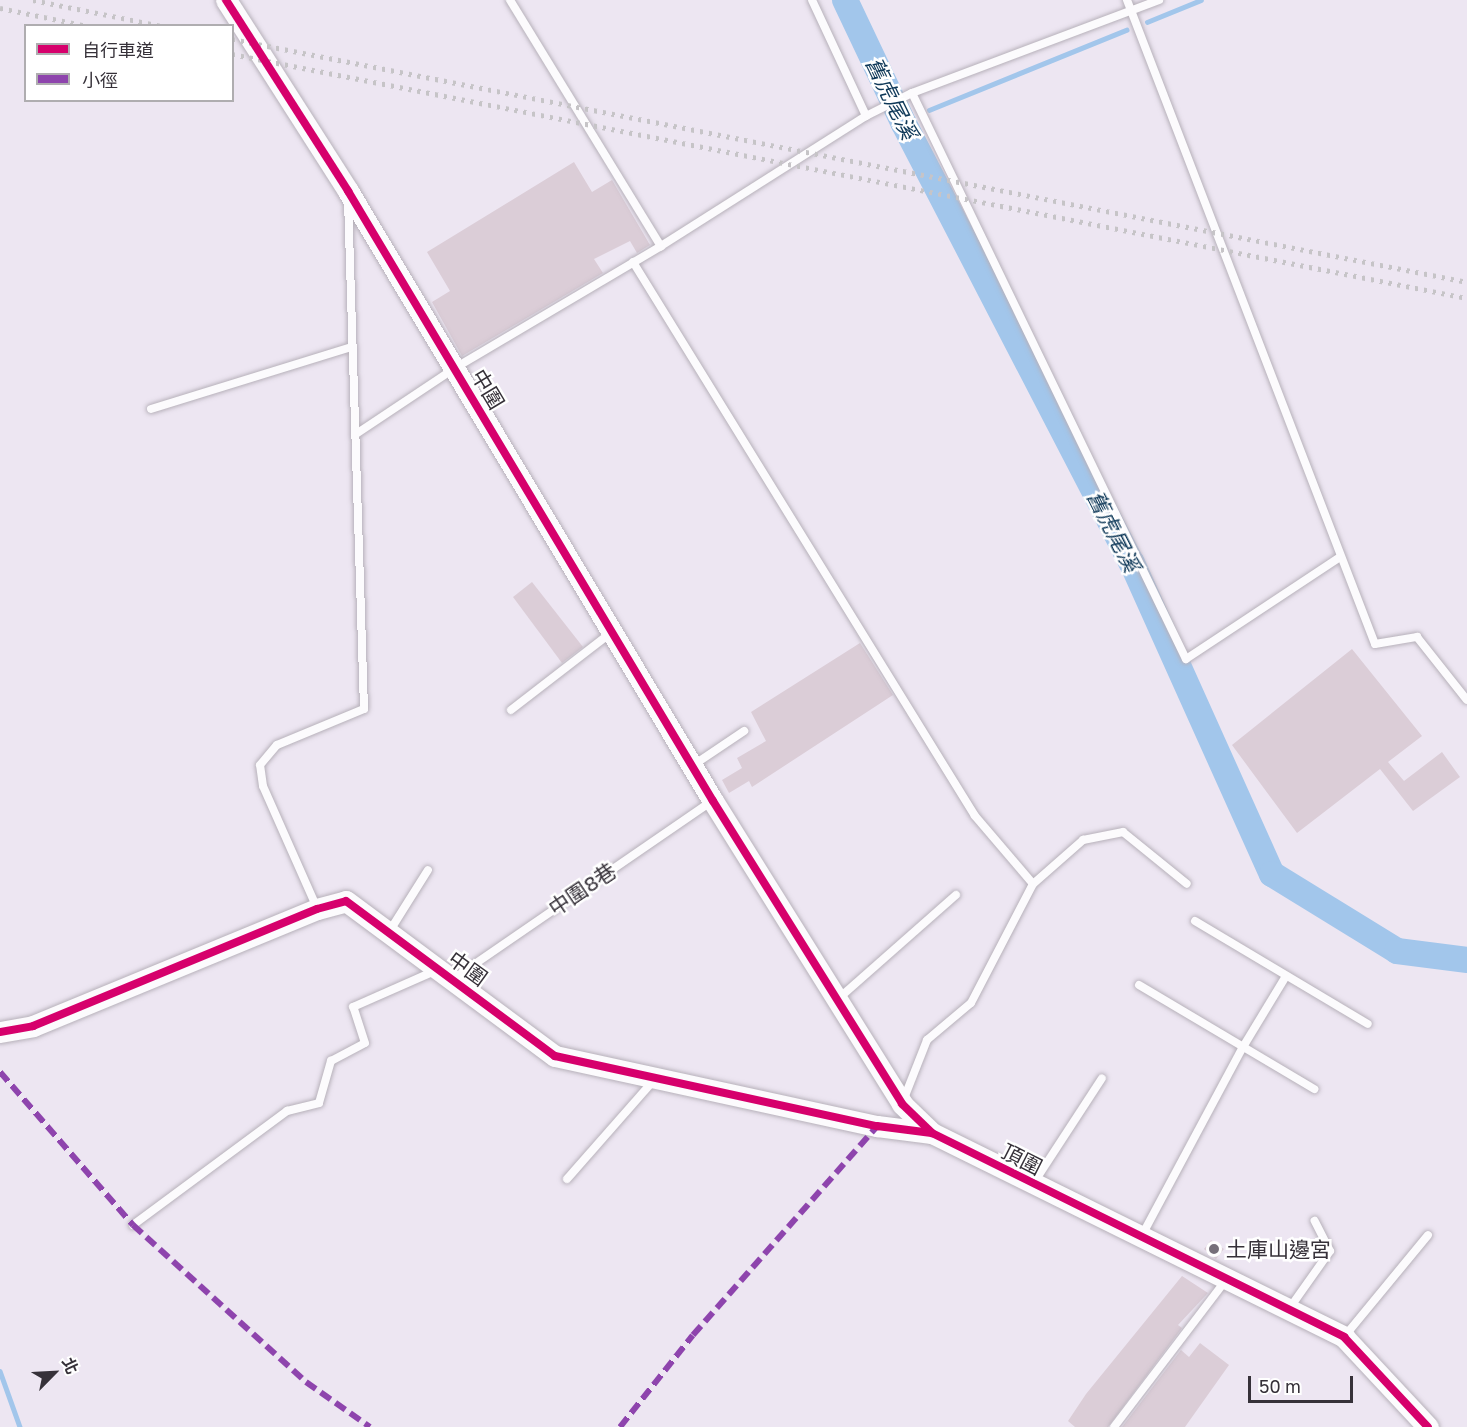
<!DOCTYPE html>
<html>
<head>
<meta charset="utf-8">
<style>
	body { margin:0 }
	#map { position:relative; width:1467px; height:1427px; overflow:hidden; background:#ede6f2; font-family:"Golos Text","Noto Sans TC",sans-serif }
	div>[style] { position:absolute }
	.stream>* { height:4.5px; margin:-2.25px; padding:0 2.25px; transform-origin:2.25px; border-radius:2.25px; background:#a2c6eb }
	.river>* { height:26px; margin:-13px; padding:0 13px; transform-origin:13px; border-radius:13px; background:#a2c6eb }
	.building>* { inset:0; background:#dbcdd7 }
	.roads { filter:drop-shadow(0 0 2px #b7b1ba) drop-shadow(0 0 2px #b7b1ba) }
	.service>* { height:8px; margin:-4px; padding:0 4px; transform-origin:4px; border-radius:4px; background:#fcfbfd }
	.tertiary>* { height:21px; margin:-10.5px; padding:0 10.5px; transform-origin:10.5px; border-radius:10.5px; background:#fcfbfd }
	.rail>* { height:4.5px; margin-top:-2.25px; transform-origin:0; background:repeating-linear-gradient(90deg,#c6c4c7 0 3px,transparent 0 9px) }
	.quiet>* { height:6px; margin-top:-3px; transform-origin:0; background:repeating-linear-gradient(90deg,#8e44ad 0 12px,transparent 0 18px) }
	.cycleway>* { height:8px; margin:-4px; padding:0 4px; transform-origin:4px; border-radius:4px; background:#d6006c }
	.dots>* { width:16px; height:16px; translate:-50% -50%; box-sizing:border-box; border:3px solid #fff; border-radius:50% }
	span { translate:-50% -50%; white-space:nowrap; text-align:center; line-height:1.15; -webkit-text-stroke:5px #fff; paint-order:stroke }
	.street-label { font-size:21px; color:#363139 }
	.poi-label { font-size:21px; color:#363139 }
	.left { translate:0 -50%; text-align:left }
	.water-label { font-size:22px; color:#0e3858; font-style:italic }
	.legend { position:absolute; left:24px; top:24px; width:210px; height:78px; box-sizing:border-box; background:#fff; border:2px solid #afadb0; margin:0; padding:8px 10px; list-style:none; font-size:18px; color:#363139 }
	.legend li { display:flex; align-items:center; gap:12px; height:30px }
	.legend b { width:30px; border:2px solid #afadb0 }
	.north { position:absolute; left:24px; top:1343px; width:60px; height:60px; -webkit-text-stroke:4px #fff; paint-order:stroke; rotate:66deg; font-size:16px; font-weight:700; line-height:24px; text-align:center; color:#363139 }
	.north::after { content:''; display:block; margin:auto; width:21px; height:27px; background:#363139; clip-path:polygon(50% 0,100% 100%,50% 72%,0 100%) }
	.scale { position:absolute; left:1248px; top:1376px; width:105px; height:27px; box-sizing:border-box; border:3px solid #363139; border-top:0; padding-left:8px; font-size:18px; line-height:21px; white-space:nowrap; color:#363139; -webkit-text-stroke:4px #fff; paint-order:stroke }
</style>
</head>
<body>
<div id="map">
	<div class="stream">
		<i style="left:1147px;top:22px;width:58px;rotate:-22.2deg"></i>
		<i style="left:929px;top:110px;width:213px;rotate:-22.1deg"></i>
		<i style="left:904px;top:124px;width:8px;rotate:-30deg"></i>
		<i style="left:0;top:1371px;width:59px;rotate:70.3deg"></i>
	</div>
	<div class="river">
		<i style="left:845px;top:0;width:137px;rotate:64.6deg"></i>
		<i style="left:904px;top:124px;width:495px;rotate:62.6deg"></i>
		<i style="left:1132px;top:563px;width:341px;rotate:65.8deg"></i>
		<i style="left:1272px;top:874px;width:147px;rotate:31.6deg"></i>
		<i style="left:1397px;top:951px;width:71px;rotate:7.3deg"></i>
	</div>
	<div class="building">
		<i style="clip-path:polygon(574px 162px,592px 192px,612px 180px,650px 245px,637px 253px,630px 241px,594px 259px,603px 273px,462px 356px,432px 302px,450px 291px,427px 252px)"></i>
		<i style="clip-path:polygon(532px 582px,583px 647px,562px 663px,513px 597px)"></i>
		<i style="clip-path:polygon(860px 643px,893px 695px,752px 787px,749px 781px,729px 793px,722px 780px,742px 768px,737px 758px,766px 741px,751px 712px)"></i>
		<i style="clip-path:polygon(1352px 649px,1422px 736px,1388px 762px,1404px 781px,1442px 752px,1460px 777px,1413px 811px,1380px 769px,1297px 833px,1232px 745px)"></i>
		<i style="clip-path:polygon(1211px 1240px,1224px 1249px,1216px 1259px,1204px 1249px)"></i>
		<i style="clip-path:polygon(1182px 1276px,1208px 1293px,1178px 1325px,1182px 1328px,1108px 1427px,1075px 1427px,1068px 1421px,1086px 1394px)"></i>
		<i style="clip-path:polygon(1200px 1343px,1229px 1365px,1185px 1427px,1122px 1427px,1181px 1350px,1189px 1357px)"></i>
	</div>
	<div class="roads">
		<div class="service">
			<i style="left:510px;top:0;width:289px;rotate:58.5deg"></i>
			<i style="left:661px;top:246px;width:243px;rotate:-32.4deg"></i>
			<i style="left:866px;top:116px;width:51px;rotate:-26.6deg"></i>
			<i style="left:912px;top:93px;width:264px;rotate:-20.6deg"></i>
			<i style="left:812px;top:0;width:128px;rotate:65deg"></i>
			<i style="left:1127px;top:0;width:690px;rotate:68.94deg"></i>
			<i style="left:1375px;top:644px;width:43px;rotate:-9.5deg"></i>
			<i style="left:1417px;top:637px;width:80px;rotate:51.6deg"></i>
			<i style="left:912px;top:93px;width:629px;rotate:64.17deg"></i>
			<i style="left:1186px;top:659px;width:185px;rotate:-33.5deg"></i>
			<i style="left:633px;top:262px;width:651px;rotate:58.31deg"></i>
			<i style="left:975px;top:816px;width:89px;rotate:49.5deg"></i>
			<i style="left:151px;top:409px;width:209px;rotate:-17.2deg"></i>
			<i style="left:356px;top:434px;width:119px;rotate:-33.7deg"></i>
			<i style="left:455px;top:368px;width:239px;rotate:-30.6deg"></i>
			<i style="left:511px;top:710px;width:128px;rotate:-37.7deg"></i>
			<i style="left:692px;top:766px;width:63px;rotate:-33.9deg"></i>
			<i style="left:317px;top:908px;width:133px;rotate:-113.9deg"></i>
			<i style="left:263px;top:786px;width:21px;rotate:-98deg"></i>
			<i style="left:260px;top:765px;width:26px;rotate:-50deg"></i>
			<i style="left:277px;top:745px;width:94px;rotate:-22.5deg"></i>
			<i style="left:364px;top:709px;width:508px;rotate:-91.8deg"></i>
			<i style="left:1195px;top:921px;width:201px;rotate:30.8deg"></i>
			<i style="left:389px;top:932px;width:73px;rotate:-57.8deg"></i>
			<i style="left:453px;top:979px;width:314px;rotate:-34.5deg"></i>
			<i style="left:1139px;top:985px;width:204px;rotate:30.7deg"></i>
			<i style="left:839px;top:998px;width:156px;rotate:-41.4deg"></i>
			<i style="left:903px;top:1101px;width:66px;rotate:-68.5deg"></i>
			<i style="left:927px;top:1040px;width:57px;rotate:-40.1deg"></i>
			<i style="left:971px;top:1003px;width:134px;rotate:-62.5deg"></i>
			<i style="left:1033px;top:884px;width:67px;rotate:-41.3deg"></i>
			<i style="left:1083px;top:840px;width:41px;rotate:-11.3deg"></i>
			<i style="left:1123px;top:832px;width:82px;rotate:39.1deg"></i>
			<i style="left:567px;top:1179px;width:132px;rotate:-48.7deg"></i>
			<i style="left:1033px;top:1184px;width:126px;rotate:-56.9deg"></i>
			<i style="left:133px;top:1225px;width:192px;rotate:-36.5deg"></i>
			<i style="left:287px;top:1111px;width:33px;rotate:-14deg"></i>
			<i style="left:319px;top:1103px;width:44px;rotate:-74.1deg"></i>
			<i style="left:331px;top:1061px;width:38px;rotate:-28deg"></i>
			<i style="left:365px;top:1043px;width:38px;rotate:-108deg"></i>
			<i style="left:353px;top:1007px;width:92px;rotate:-23.8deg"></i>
			<i style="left:1141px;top:1237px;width:216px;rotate:-61.8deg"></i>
			<i style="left:1243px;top:1047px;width:83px;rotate:-58.8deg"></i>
			<i style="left:1289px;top:1309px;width:71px;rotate:-54.7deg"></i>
			<i style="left:1330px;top:1251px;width:34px;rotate:-117deg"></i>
			<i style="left:1344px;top:1337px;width:132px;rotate:-50.5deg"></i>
			<i style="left:1114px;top:1427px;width:185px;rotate:-52.7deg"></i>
		</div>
		<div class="tertiary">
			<i style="left:226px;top:0;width:227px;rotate:57.4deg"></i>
			<i style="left:348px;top:191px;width:711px;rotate:59.11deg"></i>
			<i style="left:713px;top:801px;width:357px;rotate:58deg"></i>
			<i style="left:902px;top:1104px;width:42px;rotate:44deg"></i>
			<i style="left:932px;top:1133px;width:460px;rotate:26.3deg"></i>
			<i style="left:1344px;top:1337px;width:123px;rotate:47deg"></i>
			<i style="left:0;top:1032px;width:34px;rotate:-10deg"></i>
			<i style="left:33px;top:1026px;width:307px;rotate:-22.4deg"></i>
			<i style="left:317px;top:909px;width:30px;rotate:-15deg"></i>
			<i style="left:346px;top:901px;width:260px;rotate:36.6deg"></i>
			<i style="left:555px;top:1056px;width:330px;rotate:12.3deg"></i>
			<i style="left:877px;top:1126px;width:55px;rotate:7.3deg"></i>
		</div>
	</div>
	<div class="rail">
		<i style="left:33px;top:0;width:132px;rotate:11.4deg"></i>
		<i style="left:0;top:8px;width:89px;rotate:11.7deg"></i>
		<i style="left:232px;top:39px;width:1259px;rotate:11.13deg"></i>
		<i style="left:232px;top:54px;width:1259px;rotate:11.18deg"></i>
	</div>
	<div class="quiet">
		<i style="left:0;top:1072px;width:203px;rotate:49deg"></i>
		<i style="left:133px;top:1225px;width:234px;rotate:42.2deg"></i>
		<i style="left:306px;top:1382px;width:78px;rotate:35.1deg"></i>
		<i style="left:620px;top:1427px;width:117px;rotate:-51.6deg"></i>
		<i style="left:693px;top:1335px;width:278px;rotate:-48.6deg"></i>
	</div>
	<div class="cycleway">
		<i style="left:226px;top:0;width:227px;rotate:57.4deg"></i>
		<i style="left:348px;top:191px;width:711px;rotate:59.11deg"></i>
		<i style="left:713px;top:801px;width:357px;rotate:58deg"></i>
		<i style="left:902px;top:1104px;width:42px;rotate:44deg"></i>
		<i style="left:932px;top:1133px;width:460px;rotate:26.3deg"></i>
		<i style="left:1344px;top:1337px;width:123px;rotate:47deg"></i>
		<i style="left:0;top:1032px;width:34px;rotate:-10deg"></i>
		<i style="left:33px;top:1026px;width:307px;rotate:-22.4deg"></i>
		<i style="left:317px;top:909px;width:30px;rotate:-15deg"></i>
		<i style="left:346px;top:901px;width:260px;rotate:36.6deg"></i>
		<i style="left:555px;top:1056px;width:330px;rotate:12.3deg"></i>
		<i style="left:877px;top:1126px;width:55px;rotate:7.3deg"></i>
	</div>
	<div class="dots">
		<i style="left:1214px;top:1249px;background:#76707a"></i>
	</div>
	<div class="street-label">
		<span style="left:488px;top:389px;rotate:59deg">中圍</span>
		<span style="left:582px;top:889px;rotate:-34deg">中圍8巷</span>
		<span style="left:468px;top:968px;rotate:36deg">中圍</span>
		<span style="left:1022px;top:1159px;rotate:27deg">頂圍</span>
	</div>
	<div class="poi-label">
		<span class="left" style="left:1226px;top:1249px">土庫山邊宮</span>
	</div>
	<div class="water-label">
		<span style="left:892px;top:98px;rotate:64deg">舊虎尾溪</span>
		<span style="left:1114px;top:531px;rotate:63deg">舊虎尾溪</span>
	</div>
	<ul class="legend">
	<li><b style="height:8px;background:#d6006c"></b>自行車道</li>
	<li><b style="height:8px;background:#8e44ad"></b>小徑</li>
	</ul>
	<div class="north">北</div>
	<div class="scale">50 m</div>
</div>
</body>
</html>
